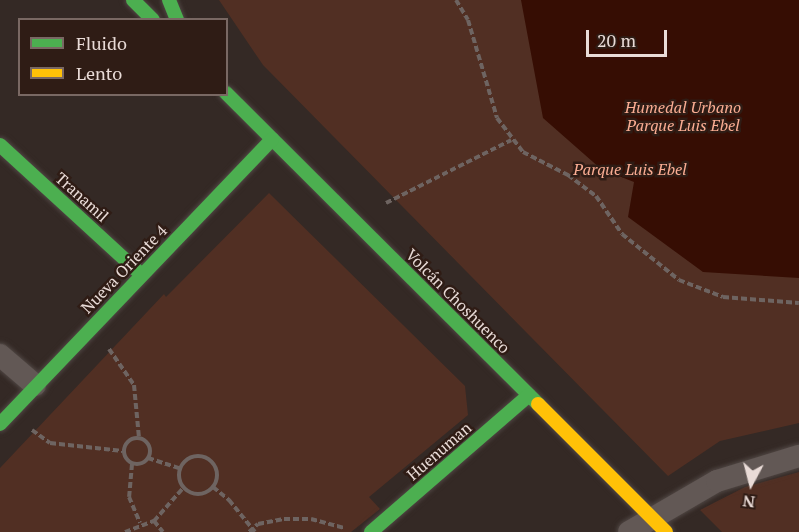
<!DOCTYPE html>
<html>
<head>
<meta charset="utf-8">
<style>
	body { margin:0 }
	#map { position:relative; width:799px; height:532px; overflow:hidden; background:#342925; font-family:"PT Serif",serif }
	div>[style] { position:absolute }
	.green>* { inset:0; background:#512f23 }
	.water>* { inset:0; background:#360d03 }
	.path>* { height:4px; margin-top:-2px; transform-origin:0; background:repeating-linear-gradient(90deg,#6e6461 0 6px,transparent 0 9px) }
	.path>.ring { margin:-2px; padding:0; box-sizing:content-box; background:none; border:4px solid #6e6461; border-radius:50% }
	.roads { filter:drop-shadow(0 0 2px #4f4643) drop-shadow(0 0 2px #4f4643) }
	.street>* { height:22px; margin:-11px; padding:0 11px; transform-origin:11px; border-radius:11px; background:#625855 }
	.fast>* { height:14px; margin:-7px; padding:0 7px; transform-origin:7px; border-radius:7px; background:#4caf50 }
	.slow>* { height:14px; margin:-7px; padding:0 7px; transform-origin:7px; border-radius:7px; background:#ffc107 }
	span { translate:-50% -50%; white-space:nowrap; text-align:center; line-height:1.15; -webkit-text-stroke:5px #2f1c15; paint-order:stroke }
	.park-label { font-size:16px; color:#fbad93; font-style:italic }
	.street-label { font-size:16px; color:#e9dbd7 }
	.legend { position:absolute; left:18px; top:18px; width:210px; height:78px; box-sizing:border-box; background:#2f1c15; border:2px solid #796863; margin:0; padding:8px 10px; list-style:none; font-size:18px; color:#e9dbd7 }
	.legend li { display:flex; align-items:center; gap:12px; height:30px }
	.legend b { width:30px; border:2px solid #796863 }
	.north { position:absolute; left:721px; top:454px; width:60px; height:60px; -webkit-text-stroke:4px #2f1c15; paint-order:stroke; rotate:187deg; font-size:16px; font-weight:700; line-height:24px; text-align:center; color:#e9dbd7 }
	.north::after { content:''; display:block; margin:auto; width:21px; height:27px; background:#e9dbd7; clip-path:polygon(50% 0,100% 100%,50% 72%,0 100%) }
	.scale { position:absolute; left:586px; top:30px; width:81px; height:27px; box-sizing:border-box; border:3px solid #e9dbd7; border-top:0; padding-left:8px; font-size:18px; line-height:21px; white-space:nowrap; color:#e9dbd7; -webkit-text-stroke:4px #2f1c15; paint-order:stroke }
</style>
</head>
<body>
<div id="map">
	<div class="green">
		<i style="clip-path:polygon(219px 0,799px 0,799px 423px,720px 441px,668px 476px,263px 65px)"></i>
		<i style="clip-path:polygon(269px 193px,465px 386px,468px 415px,369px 497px,380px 509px,351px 532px,0 532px,0 468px,164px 294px,166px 297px)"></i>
		<i style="clip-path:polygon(799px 472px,799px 532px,722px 532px,700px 510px,745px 487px)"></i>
	</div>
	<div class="water">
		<i style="clip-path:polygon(521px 0,799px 0,799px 278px,703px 272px,628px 217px,634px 182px,601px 169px,543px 118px)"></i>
	</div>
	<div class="path">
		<i style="left:456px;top:0;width:23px;rotate:59deg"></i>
		<i style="left:468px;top:20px;width:102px;rotate:73.5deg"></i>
		<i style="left:497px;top:118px;width:43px;rotate:52.6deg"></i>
		<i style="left:523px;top:152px;width:51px;rotate:27.1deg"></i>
		<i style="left:568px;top:175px;width:35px;rotate:37deg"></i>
		<i style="left:596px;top:196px;width:46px;rotate:55.6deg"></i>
		<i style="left:622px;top:234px;width:73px;rotate:38.9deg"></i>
		<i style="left:679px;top:280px;width:47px;rotate:21.1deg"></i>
		<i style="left:723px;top:297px;width:76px;rotate:4.5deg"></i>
		<i style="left:386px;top:203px;width:140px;rotate:-26.7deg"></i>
		<i style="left:109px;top:349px;width:44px;rotate:55.2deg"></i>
		<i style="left:134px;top:385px;width:53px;rotate:84.6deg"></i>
		<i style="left:32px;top:430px;width:22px;rotate:36deg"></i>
		<i style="left:50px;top:443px;width:73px;rotate:6.3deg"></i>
		<i class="ring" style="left:124px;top:438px;width:22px;height:22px"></i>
		<i class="ring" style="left:179px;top:456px;width:34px;height:34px"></i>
		<i style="left:148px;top:458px;width:35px;rotate:18deg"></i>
		<i style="left:132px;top:464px;width:33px;rotate:95deg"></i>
		<i style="left:129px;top:497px;width:28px;rotate:67deg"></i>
		<i style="left:213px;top:487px;width:21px;rotate:39deg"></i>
		<i style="left:229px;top:500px;width:41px;rotate:50.9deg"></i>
		<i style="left:154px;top:521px;width:14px;rotate:51deg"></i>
		<i style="left:125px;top:532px;width:31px;rotate:-21deg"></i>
		<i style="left:154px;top:521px;width:45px;rotate:-48.6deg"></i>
		<i style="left:249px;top:532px;width:12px;rotate:-42deg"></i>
		<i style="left:258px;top:524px;width:26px;rotate:-11deg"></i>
		<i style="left:284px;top:519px;width:27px"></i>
		<i style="left:311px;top:519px;width:35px;rotate:15deg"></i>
	</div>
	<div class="roads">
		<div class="street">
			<i style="left:0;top:355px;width:46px;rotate:40.6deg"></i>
			<i style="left:629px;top:532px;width:102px;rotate:-30.1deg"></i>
			<i style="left:717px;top:481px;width:86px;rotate:-17deg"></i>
		</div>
		<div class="fast">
			<i style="left:133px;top:0;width:28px;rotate:45deg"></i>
			<i style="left:169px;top:0;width:22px;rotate:68deg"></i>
			<i style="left:226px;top:93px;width:441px;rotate:44.9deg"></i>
			<i style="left:0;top:145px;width:191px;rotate:42.5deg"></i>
			<i style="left:0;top:424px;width:394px;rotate:-46.3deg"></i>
			<i style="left:371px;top:532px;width:209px;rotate:-40.9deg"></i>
		</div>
		<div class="slow">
			<i style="left:538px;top:404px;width:181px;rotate:45deg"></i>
		</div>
	</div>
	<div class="park-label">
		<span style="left:683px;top:116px">Humedal Urbano<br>Parque Luis Ebel</span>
		<span style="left:630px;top:169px">Parque Luis Ebel</span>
	</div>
	<div class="street-label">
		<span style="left:82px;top:197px;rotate:42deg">Tranamil</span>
		<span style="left:124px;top:269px;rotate:-46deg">Nueva Oriente 4</span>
		<span style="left:458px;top:301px;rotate:45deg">Volcán Choshuenco</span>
		<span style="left:439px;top:451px;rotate:-41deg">Huenuman</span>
	</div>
	<ul class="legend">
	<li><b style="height:8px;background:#4caf50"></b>Fluido</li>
	<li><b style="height:8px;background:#ffc107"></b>Lento</li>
	</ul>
	<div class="north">N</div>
	<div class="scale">20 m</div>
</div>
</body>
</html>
